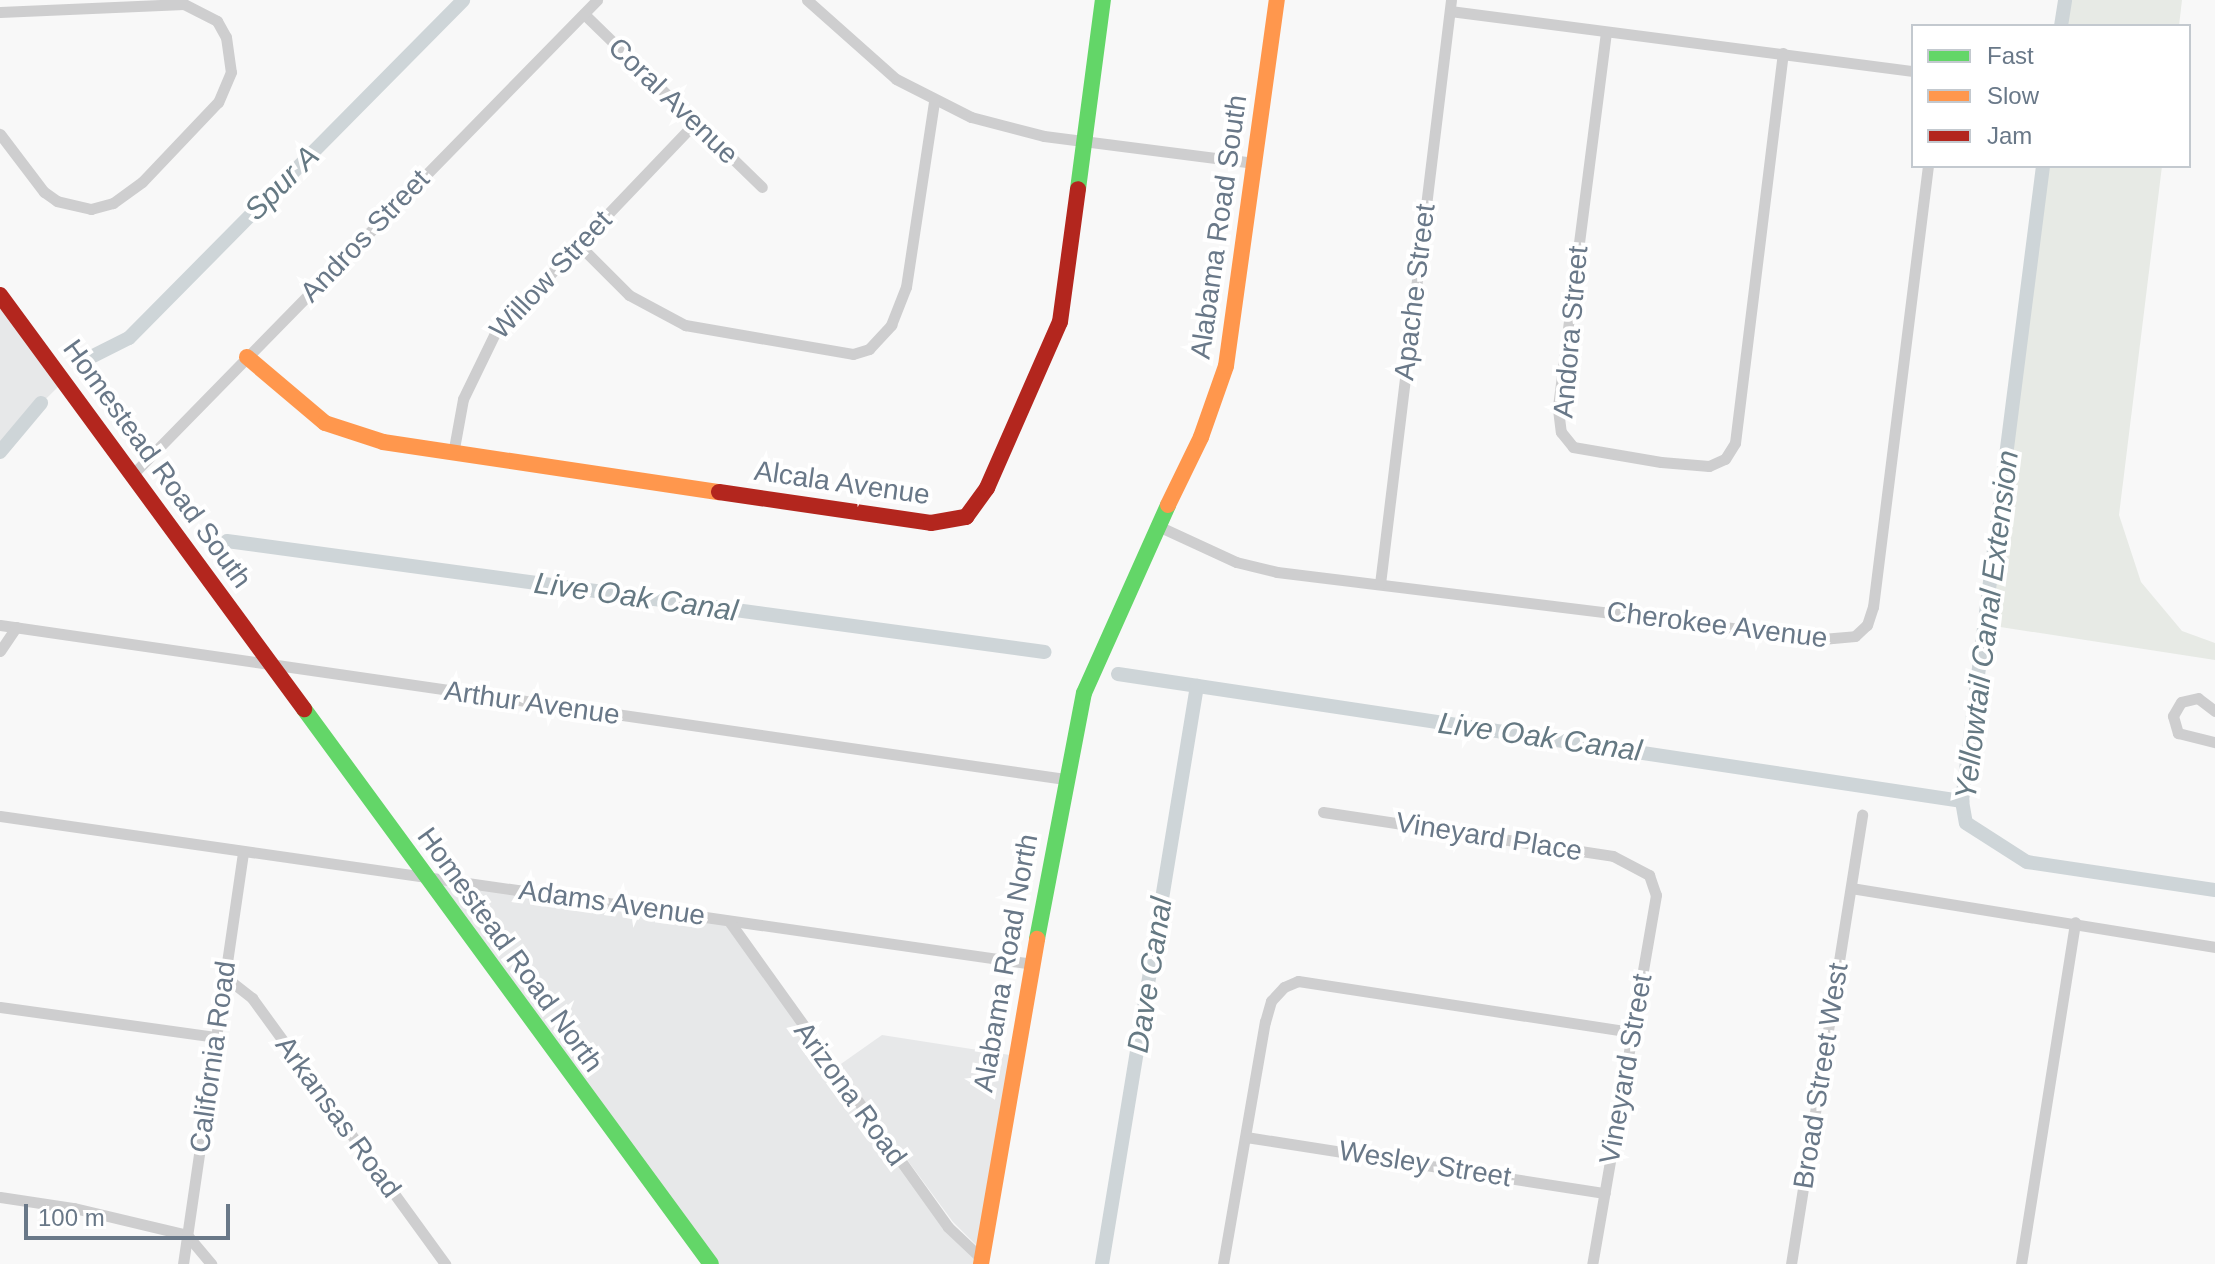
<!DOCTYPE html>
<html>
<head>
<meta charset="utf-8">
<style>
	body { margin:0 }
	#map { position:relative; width:2215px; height:1264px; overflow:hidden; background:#f8f8f8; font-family:Arial,sans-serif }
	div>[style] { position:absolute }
	.built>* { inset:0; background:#e7e8e9 }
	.green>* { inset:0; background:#e7eae5 }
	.canal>* { height:14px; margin:-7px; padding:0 7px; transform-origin:7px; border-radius:7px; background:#ced5d8 }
	.street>* { height:11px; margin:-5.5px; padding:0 5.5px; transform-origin:5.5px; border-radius:5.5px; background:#cececf }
	.fast>* { height:16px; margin:-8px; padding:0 8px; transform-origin:8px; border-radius:8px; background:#63d668 }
	.slow>* { height:16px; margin:-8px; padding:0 8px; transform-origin:8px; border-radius:8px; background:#ff974d }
	.jam>* { height:16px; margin:-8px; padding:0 8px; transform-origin:8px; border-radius:8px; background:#b3261e }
	span { translate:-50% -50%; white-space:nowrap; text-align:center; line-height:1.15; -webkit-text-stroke:8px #fff; paint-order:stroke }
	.street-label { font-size:28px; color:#697888 }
	.water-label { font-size:30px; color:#657983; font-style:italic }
	.legend { position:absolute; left:1911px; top:24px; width:280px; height:144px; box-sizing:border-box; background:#fff; border:2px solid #c3c9cf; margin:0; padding:10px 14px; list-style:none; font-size:24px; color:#697888 }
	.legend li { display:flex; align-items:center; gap:16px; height:40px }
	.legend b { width:40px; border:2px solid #c3c9cf }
	.scale { position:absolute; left:24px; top:1204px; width:206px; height:36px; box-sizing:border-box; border:4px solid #697888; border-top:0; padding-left:10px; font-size:24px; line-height:28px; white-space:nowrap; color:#697888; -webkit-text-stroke:6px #fff; paint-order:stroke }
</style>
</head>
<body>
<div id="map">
	<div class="built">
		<i style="clip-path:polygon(0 307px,59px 386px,0 444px)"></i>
		<i style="clip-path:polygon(426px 878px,729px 921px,981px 1264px,711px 1264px)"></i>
		<i style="clip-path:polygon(882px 1035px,1010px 1055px,977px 1246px,953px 1222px,838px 1066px)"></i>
	</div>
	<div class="green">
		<i style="clip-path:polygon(2060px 0,2182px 0,2179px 26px,2057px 26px)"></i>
		<i style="clip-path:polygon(2039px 166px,2162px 166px,2119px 515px,2141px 582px,2182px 631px,2215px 643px,2215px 660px,1981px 624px)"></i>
	</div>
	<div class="canal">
		<i style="left:2061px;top:26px;width:26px;rotate:-81deg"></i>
		<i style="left:2043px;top:166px;width:640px;rotate:97.27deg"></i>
		<i style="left:1962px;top:801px;width:22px;rotate:80deg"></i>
		<i style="left:1966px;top:823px;width:72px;rotate:32.6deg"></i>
		<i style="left:2027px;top:862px;width:190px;rotate:8.5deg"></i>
		<i style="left:93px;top:356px;width:40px;rotate:-26.6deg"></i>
		<i style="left:129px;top:338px;width:475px;rotate:-45.3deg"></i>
		<i style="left:0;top:452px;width:64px;rotate:-50.1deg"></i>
		<i style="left:227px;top:541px;width:825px;rotate:7.73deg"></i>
		<i style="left:1118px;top:674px;width:854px;rotate:8.56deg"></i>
		<i style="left:1102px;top:1264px;width:586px;rotate:-80.67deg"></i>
	</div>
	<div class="street">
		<i style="left:807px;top:0;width:119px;rotate:41.6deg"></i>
		<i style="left:896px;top:79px;width:84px;rotate:26.9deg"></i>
		<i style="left:971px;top:117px;width:75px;rotate:14.6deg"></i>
		<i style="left:1044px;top:136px;width:214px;rotate:7.3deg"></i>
		<i style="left:1450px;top:11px;width:467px;rotate:7.4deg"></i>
		<i style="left:0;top:12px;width:184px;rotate:-2.5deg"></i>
		<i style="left:184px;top:4px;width:37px;rotate:27deg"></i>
		<i style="left:217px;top:21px;width:18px;rotate:61deg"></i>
		<i style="left:226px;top:37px;width:35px;rotate:82deg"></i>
		<i style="left:231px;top:72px;width:33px;rotate:113deg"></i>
		<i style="left:218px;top:102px;width:110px;rotate:133.5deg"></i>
		<i style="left:142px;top:182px;width:36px;rotate:144deg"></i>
		<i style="left:113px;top:203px;width:23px;rotate:165deg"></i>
		<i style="left:91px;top:209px;width:35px;rotate:-167deg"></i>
		<i style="left:57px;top:201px;width:16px;rotate:-145deg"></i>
		<i style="left:44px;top:192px;width:73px;rotate:-127.2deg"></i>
		<i style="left:584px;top:14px;width:248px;rotate:44.2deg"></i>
		<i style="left:1606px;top:32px;width:380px;rotate:97.3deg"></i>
		<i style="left:1558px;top:409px;width:23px;rotate:83deg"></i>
		<i style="left:1561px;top:432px;width:19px;rotate:51deg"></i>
		<i style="left:1573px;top:447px;width:89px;rotate:9.7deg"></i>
		<i style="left:1661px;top:462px;width:48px;rotate:4.8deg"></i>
		<i style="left:1709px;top:466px;width:17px;rotate:-24deg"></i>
		<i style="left:1725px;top:459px;width:19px;rotate:-58deg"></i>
		<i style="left:1735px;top:443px;width:393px;rotate:-83deg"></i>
		<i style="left:578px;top:244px;width:72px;rotate:45deg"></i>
		<i style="left:629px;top:295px;width:64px;rotate:28.2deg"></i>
		<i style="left:685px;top:325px;width:170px;rotate:9.8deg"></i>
		<i style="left:853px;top:354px;width:17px;rotate:-17deg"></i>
		<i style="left:869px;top:349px;width:33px;rotate:-47deg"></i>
		<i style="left:891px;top:325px;width:41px;rotate:-68.5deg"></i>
		<i style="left:906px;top:287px;width:187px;rotate:-81.4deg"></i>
		<i style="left:453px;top:454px;width:56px;rotate:-79.7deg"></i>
		<i style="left:463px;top:399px;width:76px;rotate:-64.1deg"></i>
		<i style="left:496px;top:331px;width:288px;rotate:-46.3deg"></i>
		<i style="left:134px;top:473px;width:662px;rotate:-45.61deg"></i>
		<i style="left:1158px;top:526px;width:86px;rotate:24.8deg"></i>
		<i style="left:1236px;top:562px;width:42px;rotate:13.7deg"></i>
		<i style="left:1277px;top:572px;width:549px;rotate:7.01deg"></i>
		<i style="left:1822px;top:639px;width:33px;rotate:-5deg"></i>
		<i style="left:1855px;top:636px;width:16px;rotate:-43deg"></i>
		<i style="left:1867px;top:625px;width:19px;rotate:-72deg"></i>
		<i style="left:1873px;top:607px;width:444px;rotate:-82.9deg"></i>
		<i style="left:1380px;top:584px;width:588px;rotate:-83.07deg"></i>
		<i style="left:0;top:625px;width:1076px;rotate:8.23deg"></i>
		<i style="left:0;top:651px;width:29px;rotate:-56deg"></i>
		<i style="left:2215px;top:711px;width:21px;rotate:-143deg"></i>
		<i style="left:2198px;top:698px;width:17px;rotate:167deg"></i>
		<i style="left:2181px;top:702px;width:16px;rotate:120deg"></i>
		<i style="left:2173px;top:716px;width:18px;rotate:74deg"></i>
		<i style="left:2178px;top:733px;width:38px;rotate:14deg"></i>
		<i style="left:1323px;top:812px;width:293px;rotate:8.6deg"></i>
		<i style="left:1613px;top:856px;width:41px;rotate:27.8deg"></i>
		<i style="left:1649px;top:875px;width:21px;rotate:71deg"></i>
		<i style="left:1656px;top:895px;width:375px;rotate:99.8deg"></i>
		<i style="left:0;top:816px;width:1044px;rotate:8.15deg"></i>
		<i style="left:1851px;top:888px;width:369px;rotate:9.2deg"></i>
		<i style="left:729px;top:921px;width:376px;rotate:54.4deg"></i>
		<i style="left:948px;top:1227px;width:47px;rotate:43.3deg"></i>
		<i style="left:224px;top:976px;width:36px;rotate:38deg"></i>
		<i style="left:252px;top:998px;width:329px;rotate:54deg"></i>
		<i style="left:0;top:1007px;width:217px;rotate:7.9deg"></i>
		<i style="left:1246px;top:1137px;width:363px;rotate:8.9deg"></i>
		<i style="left:0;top:1197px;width:75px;rotate:8.5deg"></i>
		<i style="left:74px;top:1208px;width:116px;rotate:13.4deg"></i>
		<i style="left:187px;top:1235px;width:38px;rotate:50deg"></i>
		<i style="left:183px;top:1264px;width:417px;rotate:-81.7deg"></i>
		<i style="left:1223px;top:1264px;width:246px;rotate:-80.2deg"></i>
		<i style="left:1265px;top:1022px;width:22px;rotate:-74deg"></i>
		<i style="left:1271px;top:1001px;width:19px;rotate:-47deg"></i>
		<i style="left:1284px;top:987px;width:15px;rotate:-23deg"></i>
		<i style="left:1298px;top:981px;width:338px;rotate:8.7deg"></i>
		<i style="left:1791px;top:1264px;width:455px;rotate:-81deg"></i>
		<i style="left:2021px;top:1264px;width:346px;rotate:-81deg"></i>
	</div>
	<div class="fast">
		<i style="left:1078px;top:189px;width:191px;rotate:-82.5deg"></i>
		<i style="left:304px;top:709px;width:688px;rotate:53.75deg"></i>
		<i style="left:1037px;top:939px;width:250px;rotate:-79.2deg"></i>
		<i style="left:1084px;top:693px;width:206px;rotate:-65.9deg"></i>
	</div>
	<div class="slow">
		<i style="left:247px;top:357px;width:102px;rotate:40.2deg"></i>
		<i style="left:325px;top:423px;width:61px;rotate:18.1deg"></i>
		<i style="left:383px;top:442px;width:340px;rotate:8.5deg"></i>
		<i style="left:1168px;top:505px;width:76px;rotate:-64.1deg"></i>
		<i style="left:1201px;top:437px;width:75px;rotate:-70.6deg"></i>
		<i style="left:1226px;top:366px;width:370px;rotate:-82.1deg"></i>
		<i style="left:981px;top:1264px;width:330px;rotate:-80.2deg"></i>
	</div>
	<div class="jam">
		<i style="left:0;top:295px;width:514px;rotate:53.71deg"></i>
		<i style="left:719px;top:492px;width:214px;rotate:8.3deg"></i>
		<i style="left:931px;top:523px;width:36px;rotate:-10deg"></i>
		<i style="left:966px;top:517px;width:36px;rotate:-54deg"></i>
		<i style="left:987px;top:488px;width:181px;rotate:-66.3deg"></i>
		<i style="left:1060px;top:322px;width:134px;rotate:-82.3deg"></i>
	</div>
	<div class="street-label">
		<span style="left:673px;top:101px;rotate:44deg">Coral Avenue</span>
		<span style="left:1219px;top:227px;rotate:-82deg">Alabama Road South</span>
		<span style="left:365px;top:236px;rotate:-46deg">Andros Street</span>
		<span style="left:551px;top:275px;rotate:-47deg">Willow Street</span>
		<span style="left:1415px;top:292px;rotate:-83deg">Apache Street</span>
		<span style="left:1571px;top:332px;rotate:-85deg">Andora Street</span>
		<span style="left:157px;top:464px;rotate:54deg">Homestead Road South</span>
		<span style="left:842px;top:483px;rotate:8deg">Alcala Avenue</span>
		<span style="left:1717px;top:625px;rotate:7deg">Cherokee Avenue</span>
		<span style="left:532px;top:703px;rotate:8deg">Arthur Avenue</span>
		<span style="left:1489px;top:837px;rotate:9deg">Vineyard Place</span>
		<span style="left:612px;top:903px;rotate:8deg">Adams Avenue</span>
		<span style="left:510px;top:950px;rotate:54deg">Homestead Road North</span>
		<span style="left:1006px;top:963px;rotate:-80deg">Alabama Road North</span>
		<span style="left:213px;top:1057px;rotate:-82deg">California Road</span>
		<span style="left:1626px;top:1069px;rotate:-80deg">Vineyard Street</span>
		<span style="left:1821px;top:1076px;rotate:-81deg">Broad Street West</span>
		<span style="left:850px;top:1094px;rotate:54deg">Arizona Road</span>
		<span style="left:338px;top:1117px;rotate:54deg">Arkansas Road</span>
		<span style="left:1425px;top:1164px;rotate:9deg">Wesley Street</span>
	</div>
	<div class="water-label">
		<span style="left:282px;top:183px;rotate:-45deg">Spur A</span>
		<span style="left:636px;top:597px;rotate:8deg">Live Oak Canal</span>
		<span style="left:1987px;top:625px;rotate:-83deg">Yellowtail Canal Extension</span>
		<span style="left:1540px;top:737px;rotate:8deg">Live Oak Canal</span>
		<span style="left:1150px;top:975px;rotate:-81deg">Dave Canal</span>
	</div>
	<ul class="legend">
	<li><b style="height:10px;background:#63d668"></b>Fast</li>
	<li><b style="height:10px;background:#ff974d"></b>Slow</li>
	<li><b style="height:10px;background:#b3261e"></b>Jam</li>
	</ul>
	<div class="scale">100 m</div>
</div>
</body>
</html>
